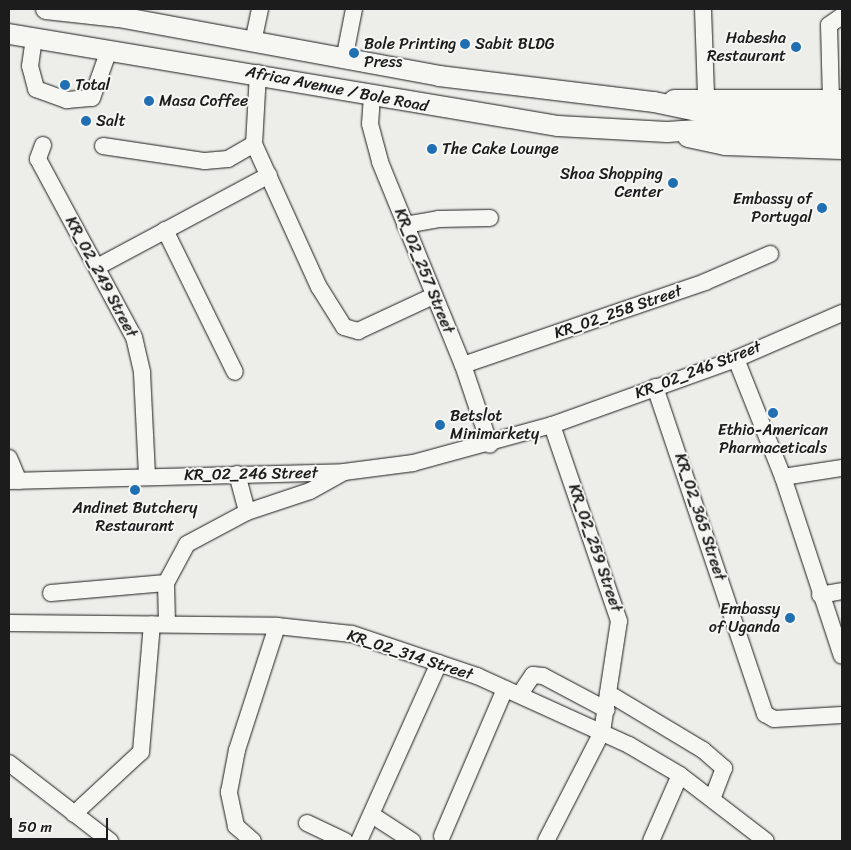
<!DOCTYPE html>
<html>
<head>
<meta charset="utf-8">
<style>
	body { margin:0 }
	#map { position:relative; width:851px; height:850px; overflow:hidden; background:#edede9; font-family:Sriracha,sans-serif }
	div>[style] { position:absolute }
	.roads { filter:drop-shadow(0 0 1px #1c1c1c) drop-shadow(0 0 1px #1c1c1c) }
	.minor>* { height:16px; margin:-8px; padding:0 8px; transform-origin:8px; border-radius:8px; background:#f6f6f2 }
	.major>* { height:20px; margin:-10px; padding:0 10px; transform-origin:10px; border-radius:10px; background:#f6f6f2 }
	.dots>* { width:14px; height:14px; translate:-50% -50%; box-sizing:border-box; border:2px solid #f6f6f2; border-radius:50% }
	span { translate:-50% -50%; white-space:nowrap; text-align:center; line-height:1.15; -webkit-text-stroke:4px #f6f6f2; paint-order:stroke }
	.poi-label { font-size:16px; color:#1c1c1c }
	.right { translate:-100% -50%; text-align:right }
	.left { translate:0 -50%; text-align:left }
	.street-label { font-size:16px; color:#1c1c1c }
	.frame { position:absolute; inset:0; border:10px solid #1c1c1c; pointer-events:none }
	.scale { position:absolute; left:10px; top:818px; width:98px; height:22px; box-sizing:border-box; border:2px solid #1c1c1c; border-top:0; padding-left:6px; font-size:15px; line-height:18px; white-space:nowrap; color:#1c1c1c; -webkit-text-stroke:4px #f6f6f2; paint-order:stroke }
</style>
</head>
<body>
<div id="map">
	<div class="roads">
		<div class="minor">
			<i style="left:703px;top:9px;width:88px;rotate:88deg"></i>
			<i style="left:34px;top:38px;width:28px;rotate:98deg"></i>
			<i style="left:30px;top:66px;width:24px;rotate:75deg"></i>
			<i style="left:36px;top:89px;width:33px;rotate:20deg"></i>
			<i style="left:67px;top:100px;width:25px;rotate:-5deg"></i>
			<i style="left:92px;top:98px;width:51px;rotate:-70.5deg"></i>
			<i style="left:253px;top:42px;width:34px;rotate:-78deg"></i>
			<i style="left:344px;top:60px;width:52px;rotate:-78.9deg"></i>
			<i style="left:258px;top:73px;width:71px;rotate:93.2deg"></i>
			<i style="left:254px;top:144px;width:157px;rotate:65.6deg"></i>
			<i style="left:319px;top:287px;width:47px;rotate:58deg"></i>
			<i style="left:344px;top:327px;width:15px;rotate:16deg"></i>
			<i style="left:358px;top:331px;width:83px;rotate:-25deg"></i>
			<i style="left:372px;top:96px;width:28px;rotate:94deg"></i>
			<i style="left:370px;top:124px;width:39px;rotate:75deg"></i>
			<i style="left:380px;top:162px;width:219px;rotate:67.8deg"></i>
			<i style="left:463px;top:365px;width:84px;rotate:71.4deg"></i>
			<i style="left:831px;top:101px;width:76px;rotate:-91.5deg"></i>
			<i style="left:829px;top:25px;width:16px;rotate:-35deg"></i>
			<i style="left:43px;top:145px;width:15px;rotate:110deg"></i>
			<i style="left:38px;top:159px;width:202px;rotate:61.7deg"></i>
			<i style="left:134px;top:337px;width:37px;rotate:77deg"></i>
			<i style="left:142px;top:373px;width:103px;rotate:87.2deg"></i>
			<i style="left:103px;top:146px;width:103px;rotate:8.4deg"></i>
			<i style="left:205px;top:161px;width:23px;rotate:-5deg"></i>
			<i style="left:228px;top:159px;width:30px;rotate:-30deg"></i>
			<i style="left:405px;top:225px;width:34px;rotate:-10deg"></i>
			<i style="left:438px;top:219px;width:52px;rotate:-1.1deg"></i>
			<i style="left:165px;top:230px;width:158px;rotate:63.8deg"></i>
			<i style="left:97px;top:267px;width:195px;rotate:-28.1deg"></i>
			<i style="left:736px;top:359px;width:127px;rotate:68.3deg"></i>
			<i style="left:783px;top:477px;width:188px;rotate:71.8deg"></i>
			<i style="left:463px;top:365px;width:256px;rotate:-18.9deg"></i>
			<i style="left:705px;top:282px;width:71px;rotate:-23.3deg"></i>
			<i style="left:655px;top:387px;width:345px;rotate:71.4deg"></i>
			<i style="left:765px;top:714px;width:10px;rotate:29deg"></i>
			<i style="left:774px;top:719px;width:68px;rotate:-3.4deg"></i>
			<i style="left:9px;top:458px;width:25px;rotate:67deg"></i>
			<i style="left:237px;top:474px;width:39px;rotate:75deg"></i>
			<i style="left:783px;top:477px;width:60px;rotate:-8.7deg"></i>
			<i style="left:9px;top:481px;width:335px;rotate:-1.5deg"></i>
			<i style="left:344px;top:472px;width:70px;rotate:-7.4deg"></i>
			<i style="left:413px;top:463px;width:144px;rotate:-15.3deg"></i>
			<i style="left:552px;top:425px;width:195px;rotate:-19.7deg"></i>
			<i style="left:736px;top:359px;width:116px;rotate:-23.5deg"></i>
			<i style="left:51px;top:593px;width:115px;rotate:-5deg"></i>
			<i style="left:820px;top:595px;width:22px;rotate:-10deg"></i>
			<i style="left:9px;top:623px;width:268px;rotate:0.6deg"></i>
			<i style="left:277px;top:626px;width:75px;rotate:6.1deg"></i>
			<i style="left:352px;top:634px;width:132px;rotate:18.6deg"></i>
			<i style="left:477px;top:676px;width:167px;rotate:24.4deg"></i>
			<i style="left:629px;top:745px;width:59px;rotate:30.5deg"></i>
			<i style="left:680px;top:775px;width:108px;rotate:37.5deg"></i>
			<i style="left:167px;top:624px;width:41px;rotate:-91.4deg"></i>
			<i style="left:166px;top:583px;width:44px;rotate:-61.7deg"></i>
			<i style="left:187px;top:544px;width:68px;rotate:-28.1deg"></i>
			<i style="left:247px;top:512px;width:66px;rotate:-18.4deg"></i>
			<i style="left:310px;top:491px;width:38px;rotate:-29deg"></i>
			<i style="left:608px;top:693px;width:111px;rotate:31deg"></i>
			<i style="left:703px;top:750px;width:28px;rotate:41deg"></i>
			<i style="left:724px;top:768px;width:33px;rotate:111deg"></i>
			<i style="left:520px;top:694px;width:23px;rotate:-56deg"></i>
			<i style="left:533px;top:675px;width:10px;rotate:6deg"></i>
			<i style="left:543px;top:676px;width:72px;rotate:28deg"></i>
			<i style="left:9px;top:763px;width:128px;rotate:37.7deg"></i>
			<i style="left:74px;top:814px;width:91px;rotate:-42.8deg"></i>
			<i style="left:141px;top:752px;width:128px;rotate:-85.1deg"></i>
			<i style="left:372px;top:815px;width:48px;rotate:33deg"></i>
			<i style="left:307px;top:823px;width:42px;rotate:25.3deg"></i>
			<i style="left:442px;top:836px;width:160px;rotate:-66.8deg"></i>
			<i style="left:253px;top:841px;width:23px;rotate:-139deg"></i>
			<i style="left:236px;top:826px;width:35px;rotate:-102deg"></i>
			<i style="left:229px;top:792px;width:43px;rotate:-79.2deg"></i>
			<i style="left:237px;top:750px;width:130px;rotate:-72.1deg"></i>
			<i style="left:359px;top:841px;width:195px;rotate:-65.8deg"></i>
			<i style="left:546px;top:841px;width:123px;rotate:-62.8deg"></i>
			<i style="left:602px;top:732px;width:112px;rotate:-81.3deg"></i>
			<i style="left:619px;top:621px;width:207px;rotate:-108.9deg"></i>
			<i style="left:651px;top:841px;width:72px;rotate:-66.3deg"></i>
		</div>
		<div class="major">
			<i style="left:46px;top:9px;width:73px;rotate:6.3deg"></i>
			<i style="left:119px;top:17px;width:325px;rotate:10.4deg"></i>
			<i style="left:439px;top:76px;width:217px;rotate:6.9deg"></i>
			<i style="left:654px;top:102px;width:68px;rotate:11.8deg"></i>
			<i style="left:721px;top:116px;width:121px;rotate:-0.5deg"></i>
			<i style="left:9px;top:34px;width:557px;rotate:9.51deg"></i>
			<i style="left:558px;top:126px;width:109px;rotate:3.2deg"></i>
			<i style="left:667px;top:132px;width:60px;rotate:-3.8deg"></i>
			<i style="left:727px;top:128px;width:115px;rotate:2deg"></i>
			<i style="left:674px;top:100px;width:168px"></i>
			<i style="left:688px;top:137px;width:38px;rotate:12deg"></i>
			<i style="left:725px;top:145px;width:117px;rotate:2deg"></i>
		</div>
	</div>
	<div class="dots">
		<i style="left:465px;top:44px;background:#1f6fb2"></i>
		<i style="left:796px;top:47px;background:#1f6fb2"></i>
		<i style="left:354px;top:53px;background:#1f6fb2"></i>
		<i style="left:65px;top:85px;background:#1f6fb2"></i>
		<i style="left:149px;top:101px;background:#1f6fb2"></i>
		<i style="left:86px;top:121px;background:#1f6fb2"></i>
		<i style="left:432px;top:149px;background:#1f6fb2"></i>
		<i style="left:673px;top:183px;background:#1f6fb2"></i>
		<i style="left:822px;top:208px;background:#1f6fb2"></i>
		<i style="left:773px;top:413px;background:#1f6fb2"></i>
		<i style="left:440px;top:425px;background:#1f6fb2"></i>
		<i style="left:135px;top:490px;background:#1f6fb2"></i>
		<i style="left:790px;top:618px;background:#1f6fb2"></i>
	</div>
	<div class="poi-label">
		<span class="right" style="left:786px;top:47px">Habesha<br>Restaurant</span>
		<span class="left" style="left:364px;top:53px">Bole Printing<br>Press</span>
		<span class="left" style="left:475px;top:44px">Sabit BLDG</span>
		<span class="left" style="left:75px;top:85px">Total</span>
		<span class="left" style="left:159px;top:101px">Masa Coffee</span>
		<span class="left" style="left:96px;top:121px">Salt</span>
		<span class="left" style="left:442px;top:149px">The Cake Lounge</span>
		<span class="right" style="left:663px;top:183px">Shoa Shopping<br>Center</span>
		<span class="right" style="left:812px;top:208px">Embassy of<br>Portugal</span>
		<span class="left" style="left:450px;top:425px">Betslot<br>Minimarkety</span>
		<span style="left:773px;top:439px">Ethio-American<br>Pharmaceticals</span>
		<span style="left:135px;top:517px">Andinet Butchery<br>Restaurant</span>
		<span class="right" style="left:780px;top:618px">Embassy<br>of Uganda</span>
	</div>
	<div class="street-label">
		<span style="left:337px;top:89px;rotate:11deg">Africa Avenue / Bole Road</span>
		<span style="left:424px;top:271px;rotate:68deg">KR_02_257 Street</span>
		<span style="left:101px;top:277px;rotate:62deg">KR_02_249 Street</span>
		<span style="left:618px;top:312px;rotate:-19deg">KR_02_258 Street</span>
		<span style="left:698px;top:370px;rotate:-21deg">KR_02_246 Street</span>
		<span style="left:251px;top:474px;rotate:-1deg">KR_02_246 Street</span>
		<span style="left:700px;top:517px;rotate:72deg">KR_02_365 Street</span>
		<span style="left:595px;top:548px;rotate:71deg">KR_02_259 Street</span>
		<span style="left:410px;top:655px;rotate:18deg">KR_02_314 Street</span>
	</div>
	<div class="frame"></div>
	<div class="scale">50 m</div>
</div>
</body>
</html>
